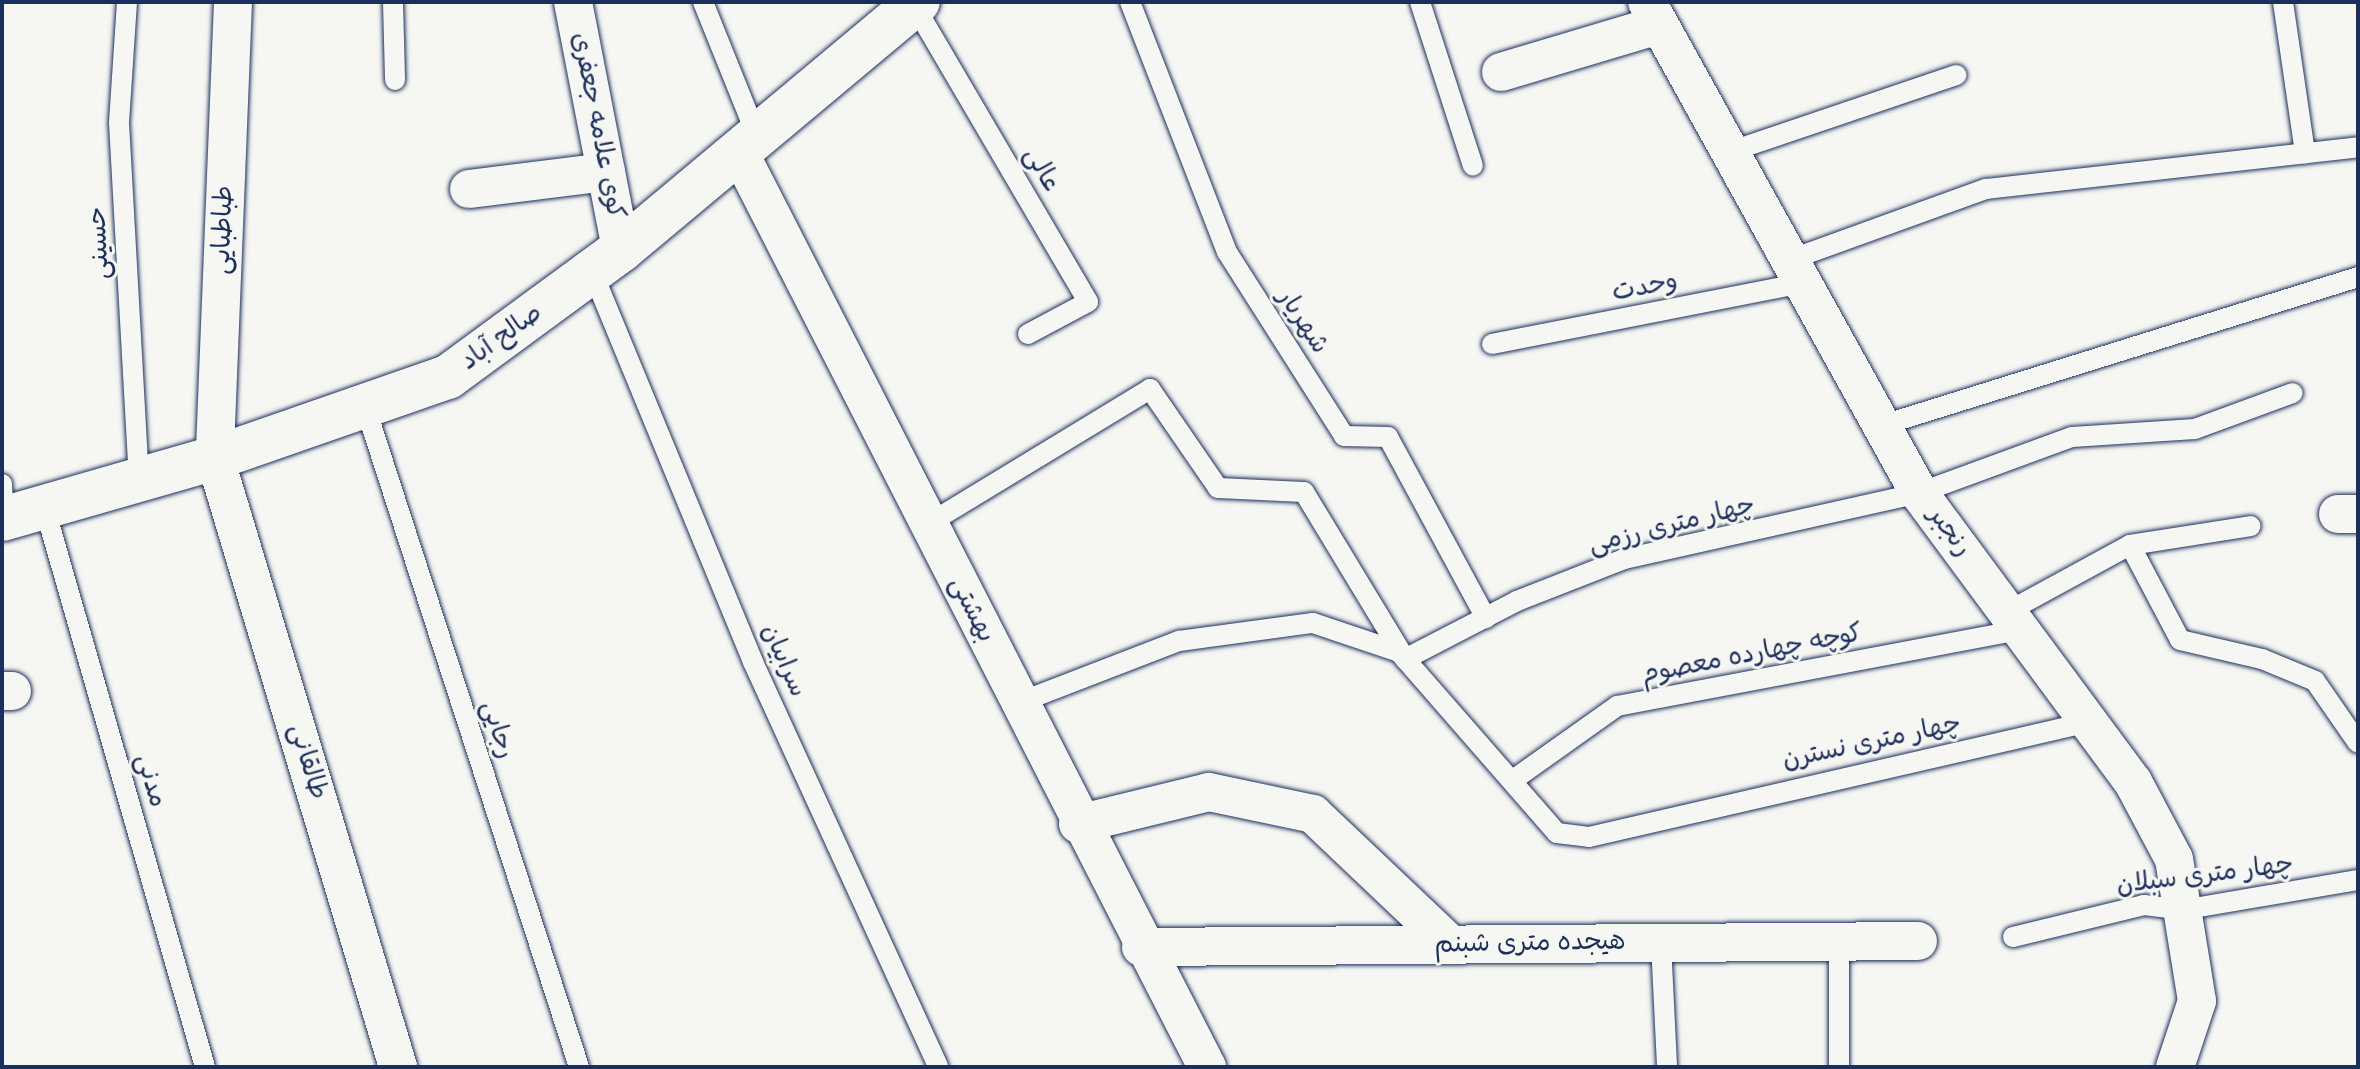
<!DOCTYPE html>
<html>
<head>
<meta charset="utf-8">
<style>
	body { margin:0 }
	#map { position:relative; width:2360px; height:1069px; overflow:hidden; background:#f6f6f2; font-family:Mynerve,"Playpen Sans Arabic",sans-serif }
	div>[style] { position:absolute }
	.roads { filter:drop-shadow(0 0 2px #1b2f5e) drop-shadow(0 0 2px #1b2f5e) }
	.service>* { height:20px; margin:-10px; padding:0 10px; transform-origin:10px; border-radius:10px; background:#f6f6f2 }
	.minor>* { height:38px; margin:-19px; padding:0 19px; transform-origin:19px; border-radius:19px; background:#f6f6f2 }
	.tertiary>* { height:44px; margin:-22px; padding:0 22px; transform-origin:22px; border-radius:22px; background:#f6f6f2 }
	span { translate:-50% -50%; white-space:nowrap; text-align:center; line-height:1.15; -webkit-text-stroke:6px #f6f6f2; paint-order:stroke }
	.street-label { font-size:26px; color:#1b2f5e }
	.frame { position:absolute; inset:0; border:4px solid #1b2f5e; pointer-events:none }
</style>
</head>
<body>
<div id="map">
	<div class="roads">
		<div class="service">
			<i style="left:127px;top:2px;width:121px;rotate:93.8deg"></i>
			<i style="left:119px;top:123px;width:359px;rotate:86.8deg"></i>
			<i style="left:393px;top:2px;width:78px;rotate:88.5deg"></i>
			<i style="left:703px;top:2px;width:144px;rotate:68.1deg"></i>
			<i style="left:1130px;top:2px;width:268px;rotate:68.8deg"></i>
			<i style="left:1227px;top:252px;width:218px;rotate:57.5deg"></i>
			<i style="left:1344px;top:436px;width:44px;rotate:1.3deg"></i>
			<i style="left:1388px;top:437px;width:206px;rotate:61.6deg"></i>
			<i style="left:1420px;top:2px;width:172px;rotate:72.1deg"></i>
			<i style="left:2283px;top:2px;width:153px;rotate:81.7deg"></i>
			<i style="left:914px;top:5px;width:344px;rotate:59.6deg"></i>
			<i style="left:1088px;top:302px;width:68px;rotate:151.9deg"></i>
			<i style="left:1732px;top:151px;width:237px;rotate:-18.7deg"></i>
			<i style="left:1795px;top:258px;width:203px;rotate:-19.9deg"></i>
			<i style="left:1986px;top:189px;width:374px;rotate:-6.4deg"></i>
			<i style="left:592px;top:271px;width:423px;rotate:67.6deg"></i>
			<i style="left:753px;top:662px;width:445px;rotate:65.4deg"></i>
			<i style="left:1492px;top:344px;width:321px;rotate:-11.1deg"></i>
			<i style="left:366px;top:409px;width:692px;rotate:72.06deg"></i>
			<i style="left:1883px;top:425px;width:498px;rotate:-17.3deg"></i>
			<i style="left:2px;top:484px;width:34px;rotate:87deg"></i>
			<i style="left:45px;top:509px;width:580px;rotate:74deg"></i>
			<i style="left:928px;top:524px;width:260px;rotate:-31.3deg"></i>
			<i style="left:1150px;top:389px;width:120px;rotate:55.5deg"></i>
			<i style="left:1218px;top:488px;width:86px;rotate:2.7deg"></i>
			<i style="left:1304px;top:492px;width:195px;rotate:58.8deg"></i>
			<i style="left:1405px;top:659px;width:126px;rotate:-27.4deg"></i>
			<i style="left:1517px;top:601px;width:115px;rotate:-21.4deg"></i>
			<i style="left:1624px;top:559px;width:302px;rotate:-12.6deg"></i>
			<i style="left:1919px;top:493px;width:163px;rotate:-20.1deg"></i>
			<i style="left:2072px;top:437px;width:123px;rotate:-3.7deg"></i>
			<i style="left:2195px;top:429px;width:104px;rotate:-20.2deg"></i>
			<i style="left:2130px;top:545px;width:107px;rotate:62.2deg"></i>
			<i style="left:2180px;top:640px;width:84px;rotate:13deg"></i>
			<i style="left:2262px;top:659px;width:57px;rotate:22.5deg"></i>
			<i style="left:2315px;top:681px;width:75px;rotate:55.3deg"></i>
			<i style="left:2007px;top:612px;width:140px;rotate:-28.6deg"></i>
			<i style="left:2130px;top:545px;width:122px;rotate:-8.9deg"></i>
			<i style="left:1018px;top:703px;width:173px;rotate:-21.1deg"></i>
			<i style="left:1179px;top:641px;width:135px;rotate:-7.7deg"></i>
			<i style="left:1313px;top:623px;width:91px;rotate:18.6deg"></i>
			<i style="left:1399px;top:652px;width:240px;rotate:48.9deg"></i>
			<i style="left:1557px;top:833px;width:32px;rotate:7deg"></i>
			<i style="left:1589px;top:837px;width:513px;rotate:-12.95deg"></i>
			<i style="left:1513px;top:780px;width:128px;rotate:-35.4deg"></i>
			<i style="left:1617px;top:706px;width:411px;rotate:-10.7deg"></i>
			<i style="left:2013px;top:937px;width:135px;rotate:-13.7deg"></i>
			<i style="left:2144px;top:905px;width:38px;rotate:7deg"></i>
			<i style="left:2182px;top:910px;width:179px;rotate:-9.7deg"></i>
			<i style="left:1839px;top:942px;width:125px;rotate:90deg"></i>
			<i style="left:1661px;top:943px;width:124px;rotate:87.2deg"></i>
		</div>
		<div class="minor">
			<i style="left:233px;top:2px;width:456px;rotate:92.3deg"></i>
			<i style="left:215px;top:458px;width:636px;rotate:73.27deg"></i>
			<i style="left:573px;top:2px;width:253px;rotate:79deg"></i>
			<i style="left:1647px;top:2px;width:561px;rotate:61.01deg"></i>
			<i style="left:1919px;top:493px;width:360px;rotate:53.5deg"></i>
			<i style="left:2133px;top:782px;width:87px;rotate:62deg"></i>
			<i style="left:2174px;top:859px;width:144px;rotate:80.8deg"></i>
			<i style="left:2197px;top:1001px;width:70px;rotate:108.4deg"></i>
			<i style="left:1501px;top:72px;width:161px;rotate:-16.6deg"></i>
			<i style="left:739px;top:152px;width:1028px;rotate:62.91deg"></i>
			<i style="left:469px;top:189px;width:138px;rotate:-7.1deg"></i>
			<i style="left:2338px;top:514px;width:20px"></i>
			<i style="left:2px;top:691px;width:10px"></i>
			<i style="left:1078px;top:824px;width:135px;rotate:-13.7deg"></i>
			<i style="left:1209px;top:792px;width:106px;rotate:11.9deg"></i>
			<i style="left:1313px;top:814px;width:190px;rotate:43.5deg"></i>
			<i style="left:1141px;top:947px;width:777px;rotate:-0.44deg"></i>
		</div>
		<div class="tertiary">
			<i style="left:2px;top:519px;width:222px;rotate:-16deg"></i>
			<i style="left:215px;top:458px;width:247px;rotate:-19.2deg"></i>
			<i style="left:448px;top:377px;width:215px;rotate:-36.3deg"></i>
			<i style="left:621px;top:250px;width:387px;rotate:-39.9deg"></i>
		</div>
	</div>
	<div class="street-label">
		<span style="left:597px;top:126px;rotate:79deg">کوی علامه جعفری</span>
		<span style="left:1041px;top:170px;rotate:60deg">عالی</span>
		<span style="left:224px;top:230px;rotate:-88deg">طباطبایی</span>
		<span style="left:100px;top:243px;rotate:-93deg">حسینی</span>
		<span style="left:1645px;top:288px;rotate:-11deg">وحدت</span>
		<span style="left:1302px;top:322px;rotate:57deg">شهریار</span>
		<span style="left:502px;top:338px;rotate:-36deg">صالح آباد</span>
		<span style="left:1672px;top:526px;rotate:-14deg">چهار متری رزمی</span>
		<span style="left:1949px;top:532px;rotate:53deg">رنجبر</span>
		<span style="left:971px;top:610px;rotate:63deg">بهشتی</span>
		<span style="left:1752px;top:655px;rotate:-11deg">کوچه چهارده معصوم</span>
		<span style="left:783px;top:661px;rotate:66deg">سرابیان</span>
		<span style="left:497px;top:730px;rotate:72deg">رجایی</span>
		<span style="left:1872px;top:743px;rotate:-12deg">چهار متری نسترن</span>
		<span style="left:307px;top:762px;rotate:73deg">طالقانی</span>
		<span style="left:150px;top:781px;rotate:74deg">مدنی</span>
		<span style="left:2205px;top:876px;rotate:-7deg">چهار متری سبلان</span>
		<span style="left:1530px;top:944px;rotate:-1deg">هیجده متری شبنم</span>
	</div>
	<div class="frame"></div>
</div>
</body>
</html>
